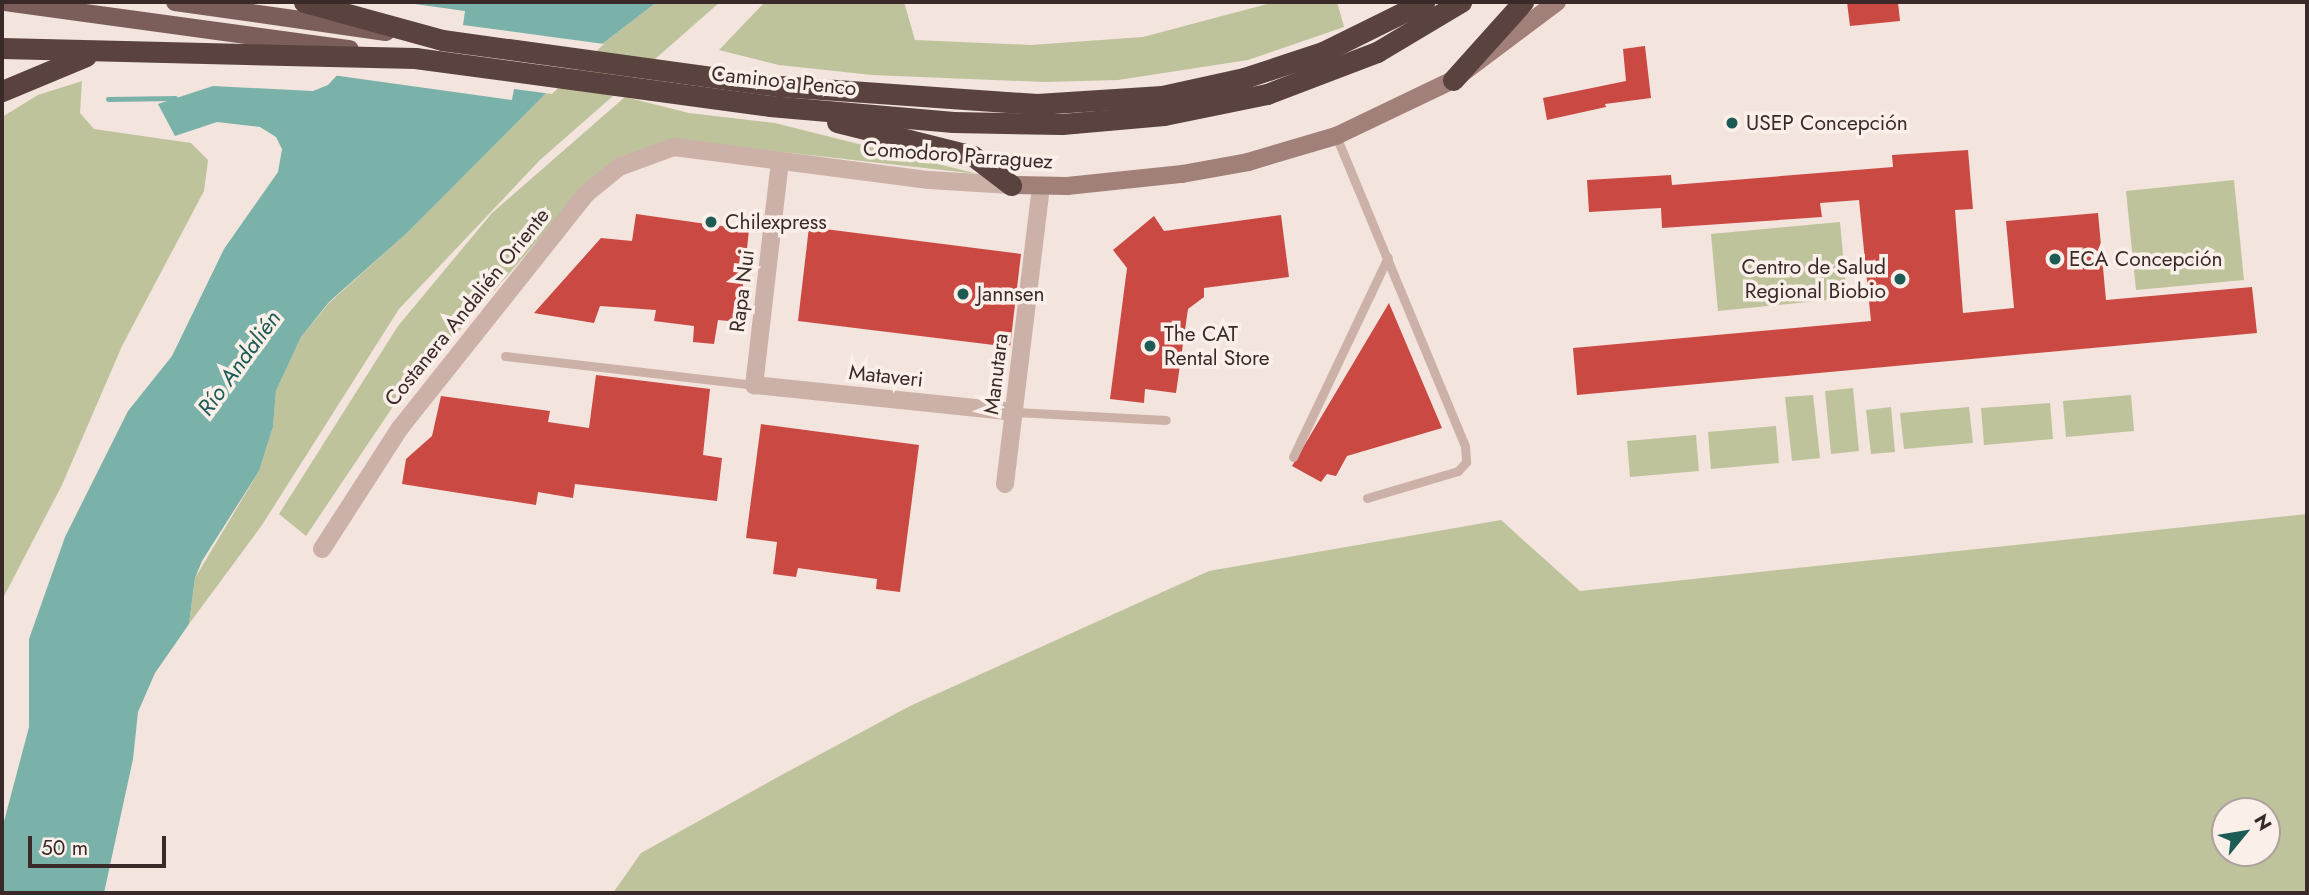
<!DOCTYPE html>
<html>
<head>
<meta charset="utf-8">
<style>
	body { margin:0 }
	#map { position:relative; width:2309px; height:895px; overflow:hidden; background:#f3e4dd; font-family:Jost,sans-serif }
	div>[style] { position:absolute }
	.green>* { inset:0; background:#bec39c }
	.water>* { inset:0; background:#7ab2a9 }
	.pier>* { inset:0; background:#f3e4dd }
	.stream>* { height:5px; margin:-2.5px; padding:0 2.5px; transform-origin:2.5px; border-radius:2.5px; background:#7ab2a9 }
	.building>* { inset:0; background:#cb4943 }
	.lane>* { height:9px; margin:-4.5px; padding:0 4.5px; transform-origin:4.5px; border-radius:4.5px; background:#ccb1a8 }
	.street>* { height:18px; margin:-9px; padding:0 9px; transform-origin:9px; border-radius:9px; background:#ccb1a8 }
	.secondary>* { height:18px; margin:-9px; padding:0 9px; transform-origin:9px; border-radius:9px; background:#a08079 }
	.primary>* { height:18px; margin:-9px; padding:0 9px; transform-origin:9px; border-radius:9px; background:#7b5e59 }
	.highway>* { height:21px; margin:-10.5px; padding:0 10.5px; transform-origin:10.5px; border-radius:10.5px; background:#5a423f }
	.dots>* { width:19px; height:19px; translate:-50% -50%; box-sizing:border-box; border:4px solid #fbefea; border-radius:50% }
	span { translate:-50% -50%; white-space:nowrap; text-align:center; line-height:1.15; -webkit-text-stroke:7px #fbefea; paint-order:stroke }
	.street-label { font-size:21px; color:#392a29 }
	.poi-label { font-size:21px; color:#392a29 }
	.left { translate:0 -50%; text-align:left }
	.right { translate:-100% -50%; text-align:right }
	.water-label { font-size:23px; color:#1c5c54; font-style:italic }
	.frame { position:absolute; inset:0; border:4px solid #392a29; pointer-events:none }
	.north { position:absolute; left:2211px; top:797px; width:70px; height:70px; box-sizing:border-box; background:#fbefea; border:2px solid #ada09d; border-radius:50%; rotate:60deg; font-size:19px; font-weight:700; line-height:28px; text-align:center; color:#392a29 }
	.north::after { content:''; display:block; margin:auto; width:24px; height:32px; background:#1c5c54; clip-path:polygon(50% 0,100% 100%,50% 72%,0 100%) }
	.scale { position:absolute; left:28px; top:836px; width:138px; height:32px; box-sizing:border-box; border:4px solid #392a29; border-top:0; padding-left:9px; font-size:21px; line-height:24px; white-space:nowrap; color:#392a29; -webkit-text-stroke:5px #fbefea; paint-order:stroke }
</style>
</head>
<body>
<div id="map">
	<div class="green">
		<i style="clip-path:polygon(657px 2px,720px 2px,540px 160px,399px 309px,262px 525px,189px 624px,195px 578px,259px 471px,273px 427px,276px 391px,301px 337px,329px 303px,407px 233px,572px 67px)"></i>
		<i style="clip-path:polygon(765px 2px,904px 2px,915px 40px,1031px 45px,1143px 37px,1275px 2px,1337px 2px,1344px 27px,1248px 60px,1118px 80px,1044px 82px,872px 75px,779px 65px,719px 50px)"></i>
		<i style="clip-path:polygon(82px 81px,80px 113px,94px 129px,191px 143px,208px 160px,204px 191px,122px 346px,62px 485px,2px 600px,2px 117px,38px 95px)"></i>
		<i style="clip-path:polygon(625px 97px,689px 113px,775px 123px,978px 174px,674px 140px,620px 157px,593px 177px,392px 408px,306px 536px,279px 514px,398px 326px,492px 213px)"></i>
		<i style="clip-path:polygon(2234px 180px,2244px 280px,2136px 290px,2126px 191px)"></i>
		<i style="clip-path:polygon(1840px 222px,1847px 298px,1718px 311px,1711px 234px)"></i>
		<i style="clip-path:polygon(1853px 388px,1859px 451px,1831px 454px,1825px 391px)"></i>
		<i style="clip-path:polygon(1813px 395px,1820px 458px,1792px 461px,1785px 397px)"></i>
		<i style="clip-path:polygon(2131px 395px,2134px 431px,2066px 437px,2063px 401px)"></i>
		<i style="clip-path:polygon(2050px 403px,2053px 439px,1984px 445px,1981px 408px)"></i>
		<i style="clip-path:polygon(1891px 407px,1895px 452px,1871px 454px,1866px 410px)"></i>
		<i style="clip-path:polygon(1969px 407px,1973px 443px,1904px 449px,1900px 413px)"></i>
		<i style="clip-path:polygon(1776px 426px,1779px 463px,1711px 469px,1708px 432px)"></i>
		<i style="clip-path:polygon(1696px 435px,1699px 471px,1630px 477px,1627px 441px)"></i>
		<i style="clip-path:polygon(evenodd,2307px 514px,2307px 893px,613px 893px,641px 853px,776px 778px,910px 706px,1209px 571px,1501px 520px,1580px 591px,2307px 514px,2225px 811px,2267px 811px,2267px 853px,2225px 853px,2225px 811px)"></i>
	</div>
	<div class="water">
		<i style="clip-path:polygon(405px 2px,657px 2px,572px 67px,407px 233px,329px 302px,301px 337px,276px 391px,273px 427px,259px 471px,202px 561px,195px 578px,189px 624px,155px 673px,138px 712px,133px 759px,104px 893px,2px 893px,2px 829px,29px 727px,29px 639px,65px 537px,128px 411px,172px 356px,224px 249px,278px 172px,282px 149px,276px 137px,260px 127px,217px 122px,175px 136px,158px 104px,213px 86px,313px 91px,328px 85px)"></i>
	</div>
	<div class="pier">
		<i style="clip-path:polygon(400px 2px,465px 11px,463px 25px,604px 44px,552px 94px,514px 89px,512px 100px,332px 75px)"></i>
	</div>
	<div class="stream">
		<i style="left:108px;top:99px;width:67px;rotate:-0.9deg"></i>
	</div>
	<div class="building">
		<i style="clip-path:polygon(1847px 2px,1898px 2px,1900px 21px,1850px 26px)"></i>
		<i style="clip-path:polygon(1645px 46px,1651px 98px,1605px 104px,1606px 107px,1547px 120px,1543px 98px,1626px 81px,1623px 49px)"></i>
		<i style="clip-path:polygon(1968px 150px,1973px 209px,1955px 210px,1963px 313px,2014px 308px,2006px 221px,2098px 213px,2106px 300px,2252px 287px,2257px 333px,1577px 395px,1573px 348px,1871px 321px,1859px 200px,1820px 203px,1822px 217px,1662px 228px,1661px 208px,1589px 212px,1587px 180px,1671px 175px,1672px 185px,1893px 167px,1892px 155px)"></i>
		<i style="clip-path:polygon(636px 214px,749px 230px,739px 322px,718px 320px,714px 344px,693px 342px,694px 326px,654px 321px,656px 310px,600px 306px,594px 323px,534px 313px,601px 238px,632px 241px)"></i>
		<i style="clip-path:polygon(1281px 215px,1289px 277px,1204px 288px,1204px 297px,1188px 309px,1176px 393px,1145px 389px,1144px 403px,1110px 399px,1127px 268px,1113px 250px,1154px 216px,1164px 231px)"></i>
		<i style="clip-path:polygon(809px 227px,1021px 254px,1010px 347px,798px 321px)"></i>
		<i style="clip-path:polygon(1389px 303px,1442px 428px,1347px 456px,1336px 476px,1327px 474px,1321px 482px,1292px 466px)"></i>
		<i style="clip-path:polygon(596px 375px,710px 389px,703px 455px,722px 458px,717px 501px,575px 484px,573px 498px,538px 492px,536px 505px,402px 484px,406px 459px,432px 436px,441px 396px,550px 411px,548px 422px,589px 428px)"></i>
		<i style="clip-path:polygon(761px 424px,919px 445px,900px 592px,876px 589px,877px 579px,798px 568px,796px 577px,773px 574px,777px 542px,746px 538px)"></i>
	</div>
	<div class="lane">
		<i style="left:1336px;top:136px;width:336px;rotate:67.4deg"></i>
		<i style="left:1465px;top:446px;width:16px;rotate:86deg"></i>
		<i style="left:1466px;top:462px;width:12px;rotate:132deg"></i>
		<i style="left:1458px;top:471px;width:95px;rotate:163.5deg"></i>
		<i style="left:505px;top:356px;width:251px;rotate:6.6deg"></i>
		<i style="left:1014px;top:412px;width:152px;rotate:3deg"></i>
		<i style="left:1293px;top:457px;width:221px;rotate:-64.6deg"></i>
	</div>
	<div class="street">
		<i style="left:780px;top:161px;width:226px;rotate:96.6deg"></i>
		<i style="left:754px;top:385px;width:261px;rotate:5.9deg"></i>
		<i style="left:1005px;top:484px;width:300px;rotate:-83.1deg"></i>
		<i style="left:322px;top:549px;width:144px;rotate:-57.2deg"></i>
		<i style="left:400px;top:428px;width:300px;rotate:-51.5deg"></i>
		<i style="left:587px;top:193px;width:41px;rotate:-39.1deg"></i>
		<i style="left:619px;top:167px;width:59px;rotate:-20deg"></i>
		<i style="left:674px;top:147px;width:257px;rotate:7.4deg"></i>
		<i style="left:929px;top:180px;width:82px;rotate:3.5deg"></i>
	</div>
	<div class="secondary">
		<i style="left:1011px;top:185px;width:56px;rotate:1deg"></i>
		<i style="left:1067px;top:186px;width:116px;rotate:-6deg"></i>
		<i style="left:1182px;top:174px;width:67px;rotate:-10.3deg"></i>
		<i style="left:1248px;top:162px;width:92px;rotate:-16.5deg"></i>
		<i style="left:1336px;top:136px;width:130px;rotate:-25.6deg"></i>
		<i style="left:1453px;top:80px;width:130px;rotate:-36.9deg"></i>
	</div>
	<div class="primary">
		<i style="left:5px;top:2px;width:348px;rotate:7.8deg"></i>
		<i style="left:175px;top:2px;width:213px;rotate:8.1deg"></i>
	</div>
	<div class="highway">
		<i style="left:304px;top:2px;width:143px;rotate:15.4deg"></i>
		<i style="left:442px;top:40px;width:340px;rotate:7.8deg"></i>
		<i style="left:779px;top:86px;width:259px;rotate:4deg"></i>
		<i style="left:1037px;top:104px;width:125px;rotate:-3.7deg"></i>
		<i style="left:1162px;top:96px;width:84px;rotate:-12.4deg"></i>
		<i style="left:1244px;top:78px;width:83px;rotate:-18.2deg"></i>
		<i style="left:1323px;top:52px;width:113px;rotate:-26.3deg"></i>
		<i style="left:2px;top:48px;width:413px;rotate:1.4deg"></i>
		<i style="left:415px;top:58px;width:358px;rotate:7.7deg"></i>
		<i style="left:770px;top:106px;width:184px;rotate:5deg"></i>
		<i style="left:953px;top:122px;width:109px;rotate:1.1deg"></i>
		<i style="left:1062px;top:124px;width:102px;rotate:-5deg"></i>
		<i style="left:1164px;top:115px;width:105px;rotate:-11.5deg"></i>
		<i style="left:1267px;top:94px;width:118px;rotate:-20.9deg"></i>
		<i style="left:1377px;top:52px;width:98px;rotate:-30.8deg"></i>
		<i style="left:1453px;top:80px;width:105px;rotate:-48.1deg"></i>
		<i style="left:2px;top:91px;width:91px;rotate:-22.6deg"></i>
		<i style="left:837px;top:122px;width:140px;rotate:14deg"></i>
		<i style="left:973px;top:156px;width:48px;rotate:37.3deg"></i>
	</div>
	<div class="dots">
		<i style="left:1732px;top:123px;background:#1c5c54"></i>
		<i style="left:711px;top:222px;background:#1c5c54"></i>
		<i style="left:2055px;top:259px;background:#1c5c54"></i>
		<i style="left:1900px;top:279px;background:#1c5c54"></i>
		<i style="left:963px;top:294px;background:#1c5c54"></i>
		<i style="left:1150px;top:346px;background:#1c5c54"></i>
	</div>
	<div class="street-label">
		<span style="left:784px;top:81px;rotate:6deg">Camino a Penco</span>
		<span style="left:958px;top:155px;rotate:4deg">Comodoro Parraguez</span>
		<span style="left:742px;top:291px;rotate:-83deg">Rapa Nui</span>
		<span style="left:467px;top:307px;rotate:-51deg">Costanera Andalién Oriente</span>
		<span style="left:996px;top:374px;rotate:-83deg">Manutara</span>
		<span style="left:886px;top:376px;rotate:6deg">Mataveri</span>
	</div>
	<div class="poi-label">
		<span class="left" style="left:1746px;top:123px">USEP Concepción</span>
		<span class="left" style="left:725px;top:222px">Chilexpress</span>
		<span class="left" style="left:2069px;top:259px">ECA Concepción</span>
		<span class="right" style="left:1886px;top:279px">Centro de Salud<br>Regional Biobio</span>
		<span class="left" style="left:977px;top:294px">Jannsen</span>
		<span class="left" style="left:1164px;top:346px">The CAT<br>Rental Store</span>
	</div>
	<div class="water-label">
		<span style="left:239px;top:363px;rotate:-54deg">Río Andalién</span>
	</div>
	<div class="frame"></div>
	<div class="north">N</div>
	<div class="scale">50 m</div>
</div>
</body>
</html>
